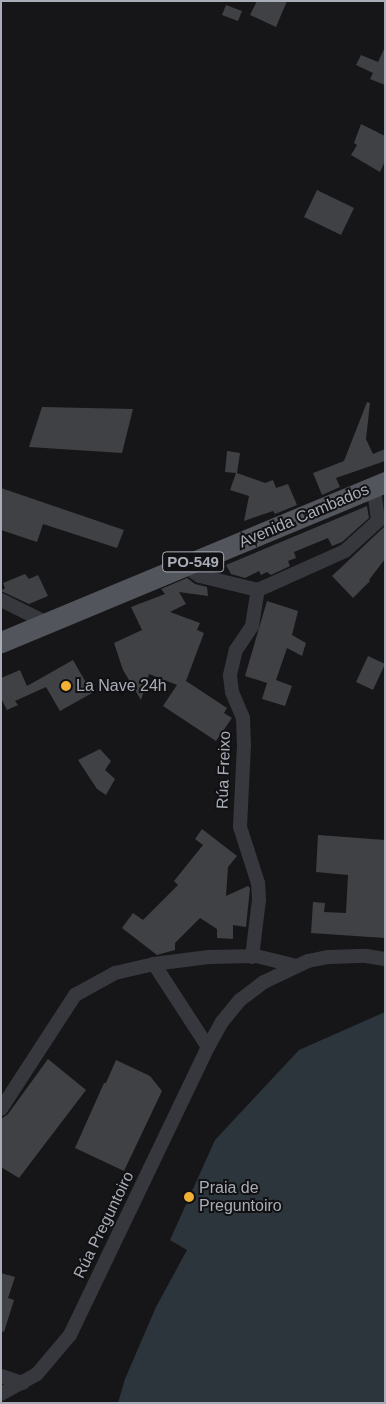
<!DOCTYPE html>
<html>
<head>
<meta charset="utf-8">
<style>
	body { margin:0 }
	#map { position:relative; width:386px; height:1404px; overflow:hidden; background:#161618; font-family:Arial,sans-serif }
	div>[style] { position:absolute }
	.water>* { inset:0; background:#2c353c }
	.building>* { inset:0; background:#404145 }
	.street>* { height:14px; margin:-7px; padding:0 7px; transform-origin:7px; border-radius:7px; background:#37383d }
	.primary>* { height:21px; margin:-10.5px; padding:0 10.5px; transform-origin:10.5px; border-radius:10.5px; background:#53555c }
	.dots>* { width:14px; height:14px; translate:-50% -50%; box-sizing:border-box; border:2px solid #111113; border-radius:50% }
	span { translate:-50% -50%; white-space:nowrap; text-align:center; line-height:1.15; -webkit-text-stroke:4px #111113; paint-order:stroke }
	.shield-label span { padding:1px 4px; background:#111113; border:1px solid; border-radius:4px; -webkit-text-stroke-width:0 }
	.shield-label { font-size:15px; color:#a8adb8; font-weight:700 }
	.street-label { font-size:16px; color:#a8adb8 }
	.poi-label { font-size:16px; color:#a8adb8 }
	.left { translate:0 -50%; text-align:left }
	.frame { position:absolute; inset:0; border:2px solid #a8adb8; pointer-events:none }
</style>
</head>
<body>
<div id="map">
	<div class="water">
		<i style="clip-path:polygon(385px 1012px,385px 1403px,118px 1403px,125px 1379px,156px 1307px,187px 1250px,170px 1240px,215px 1140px,299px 1050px)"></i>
	</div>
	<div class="building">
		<i style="clip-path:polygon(257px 1px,287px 1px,276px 27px,250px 15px)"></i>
		<i style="clip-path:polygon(226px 5px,242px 11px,238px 21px,222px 15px)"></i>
		<i style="clip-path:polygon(385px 47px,385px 85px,370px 79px,373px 73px,356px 65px,361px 55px,378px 62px)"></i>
		<i style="clip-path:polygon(361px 124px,385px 136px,385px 161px,380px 172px,351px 155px,357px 145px,354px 143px)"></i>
		<i style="clip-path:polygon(317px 190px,354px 208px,341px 235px,304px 217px)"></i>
		<i style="clip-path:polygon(367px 402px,370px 403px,366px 439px,373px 454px,385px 449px,385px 461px,336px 478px,340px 487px,322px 495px,313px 473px,344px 461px)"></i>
		<i style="clip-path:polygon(42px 407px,133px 409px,122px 453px,29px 447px)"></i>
		<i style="clip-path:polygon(227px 451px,240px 453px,237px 473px,265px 483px,273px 480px,276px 488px,288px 484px,297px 505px,275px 514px,273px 511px,244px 521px,249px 496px,230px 490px,236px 473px,225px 472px)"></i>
		<i style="clip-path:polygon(1px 488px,124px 530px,117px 548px,43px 524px,37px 542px,1px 530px)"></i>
		<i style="clip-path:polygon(367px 506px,369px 518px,342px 542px,332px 546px,328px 538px,294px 552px,296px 558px,288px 561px,290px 566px,271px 575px,267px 572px,261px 575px,259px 571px,245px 578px,231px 574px,226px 565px)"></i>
		<i style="clip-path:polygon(385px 526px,385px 559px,369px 580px,370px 581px,353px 598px,332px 576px)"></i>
		<i style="clip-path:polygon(25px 574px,29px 579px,38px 575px,48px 596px,29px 604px,1px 591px,5px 588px,3px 583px)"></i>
		<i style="clip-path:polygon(187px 578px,195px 584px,207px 587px,208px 596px,179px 592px,186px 604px,170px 612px,200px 623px,197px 630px,204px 633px,186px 681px,227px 708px,224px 713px,232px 718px,216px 741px,163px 706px,177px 685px,149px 674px,141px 700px,123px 670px,114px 643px,142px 630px,131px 607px,165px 594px,161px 589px)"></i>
		<i style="clip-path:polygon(267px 601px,298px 611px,292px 635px,306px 643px,302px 656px,287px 648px,276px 680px,292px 686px,285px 706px,262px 699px,267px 683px,245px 676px)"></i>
		<i style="clip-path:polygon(368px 656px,385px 664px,373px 690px,356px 682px)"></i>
		<i style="clip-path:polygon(73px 660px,92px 693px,60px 711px,46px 687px,15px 701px,18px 705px,7px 710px,1px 698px,1px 678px,20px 670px,27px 686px)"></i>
		<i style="clip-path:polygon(100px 749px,111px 761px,105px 770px,115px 779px,106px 795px,97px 789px,78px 760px)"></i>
		<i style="clip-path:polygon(202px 829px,237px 856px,228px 867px,226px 896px,248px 886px,250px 888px,246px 927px,233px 925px,233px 939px,217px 938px,217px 929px,200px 918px,175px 943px,175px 950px,157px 955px,122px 928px,133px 913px,143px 920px,178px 885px,174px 881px,203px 845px,195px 839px)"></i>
		<i style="clip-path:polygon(318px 835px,385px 840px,385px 938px,311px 933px,313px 902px,325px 903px,324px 912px,346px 913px,348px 875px,316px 872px)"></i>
		<i style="clip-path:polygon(48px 1059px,86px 1090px,19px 1178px,1px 1167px,1px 1119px,8px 1114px)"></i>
		<i style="clip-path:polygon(116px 1060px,150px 1076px,162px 1091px,124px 1171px,75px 1148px,104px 1083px,106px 1083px)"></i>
		<i style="clip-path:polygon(1px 1273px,15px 1277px,8px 1298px,14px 1300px,4px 1332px,1px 1331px)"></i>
	</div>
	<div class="street">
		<i style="left:184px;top:565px;width:19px;rotate:35deg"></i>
		<i style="left:200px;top:576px;width:60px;rotate:13.6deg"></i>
		<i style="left:258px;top:590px;width:95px;rotate:-24.1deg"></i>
		<i style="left:345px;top:551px;width:45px;rotate:-42.3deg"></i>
		<i style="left:378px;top:521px;width:35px;rotate:-97deg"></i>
		<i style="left:1px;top:600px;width:51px;rotate:26.6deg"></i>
		<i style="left:252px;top:957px;width:57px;rotate:-83deg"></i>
		<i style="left:259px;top:900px;width:17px;rotate:-93deg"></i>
		<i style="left:258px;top:883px;width:59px;rotate:-107.8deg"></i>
		<i style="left:240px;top:827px;width:81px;rotate:-87.2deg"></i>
		<i style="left:244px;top:746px;width:28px;rotate:-92deg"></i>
		<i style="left:243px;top:718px;width:28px;rotate:-113deg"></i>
		<i style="left:232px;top:692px;width:17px;rotate:-97deg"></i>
		<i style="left:230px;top:675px;width:26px;rotate:-77deg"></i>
		<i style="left:236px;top:650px;width:29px;rotate:-56deg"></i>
		<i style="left:252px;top:626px;width:36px;rotate:-81deg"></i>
		<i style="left:154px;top:964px;width:99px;rotate:57deg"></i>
		<i style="left:1px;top:1109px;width:136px;rotate:-57deg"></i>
		<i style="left:75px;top:995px;width:46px;rotate:-28.8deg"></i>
		<i style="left:115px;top:973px;width:40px;rotate:-13deg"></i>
		<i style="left:154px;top:964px;width:55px;rotate:-7.3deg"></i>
		<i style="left:209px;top:957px;width:47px;rotate:-1.2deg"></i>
		<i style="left:256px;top:956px;width:42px;rotate:13.7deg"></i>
		<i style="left:1px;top:1376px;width:23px;rotate:18deg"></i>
		<i style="left:1px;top:1394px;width:41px;rotate:-29.1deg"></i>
		<i style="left:37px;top:1374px;width:51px;rotate:-49.8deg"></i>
		<i style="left:70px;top:1335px;width:319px;rotate:-64.4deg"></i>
		<i style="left:208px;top:1047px;width:29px;rotate:-61deg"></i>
		<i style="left:222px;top:1022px;width:28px;rotate:-51deg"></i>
		<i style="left:240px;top:1000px;width:30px;rotate:-37deg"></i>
		<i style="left:264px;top:982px;width:49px;rotate:-25.5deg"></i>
		<i style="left:308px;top:961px;width:21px;rotate:-11deg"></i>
		<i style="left:329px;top:957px;width:37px;rotate:-2deg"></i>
		<i style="left:366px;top:956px;width:19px;rotate:9deg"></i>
	</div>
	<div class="primary">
		<i style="left:1px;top:642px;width:416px;rotate:-22.6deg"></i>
	</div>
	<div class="dots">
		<i style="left:66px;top:686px;background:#f2b134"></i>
		<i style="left:189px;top:1197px;background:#f2b134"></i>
	</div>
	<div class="shield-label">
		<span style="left:193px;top:562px">PO-549</span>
	</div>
	<div class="street-label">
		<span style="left:304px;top:516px;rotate:-23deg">Avenida Cambados</span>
		<span style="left:224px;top:770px;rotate:-88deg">Rúa Freixo</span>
		<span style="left:104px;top:1225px;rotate:-64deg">Rúa Preguntoiro</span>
	</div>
	<div class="poi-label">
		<span class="left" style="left:76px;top:686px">La Nave 24h</span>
		<span class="left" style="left:199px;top:1197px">Praia de<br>Preguntoiro</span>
	</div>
	<div class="frame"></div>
</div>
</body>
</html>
